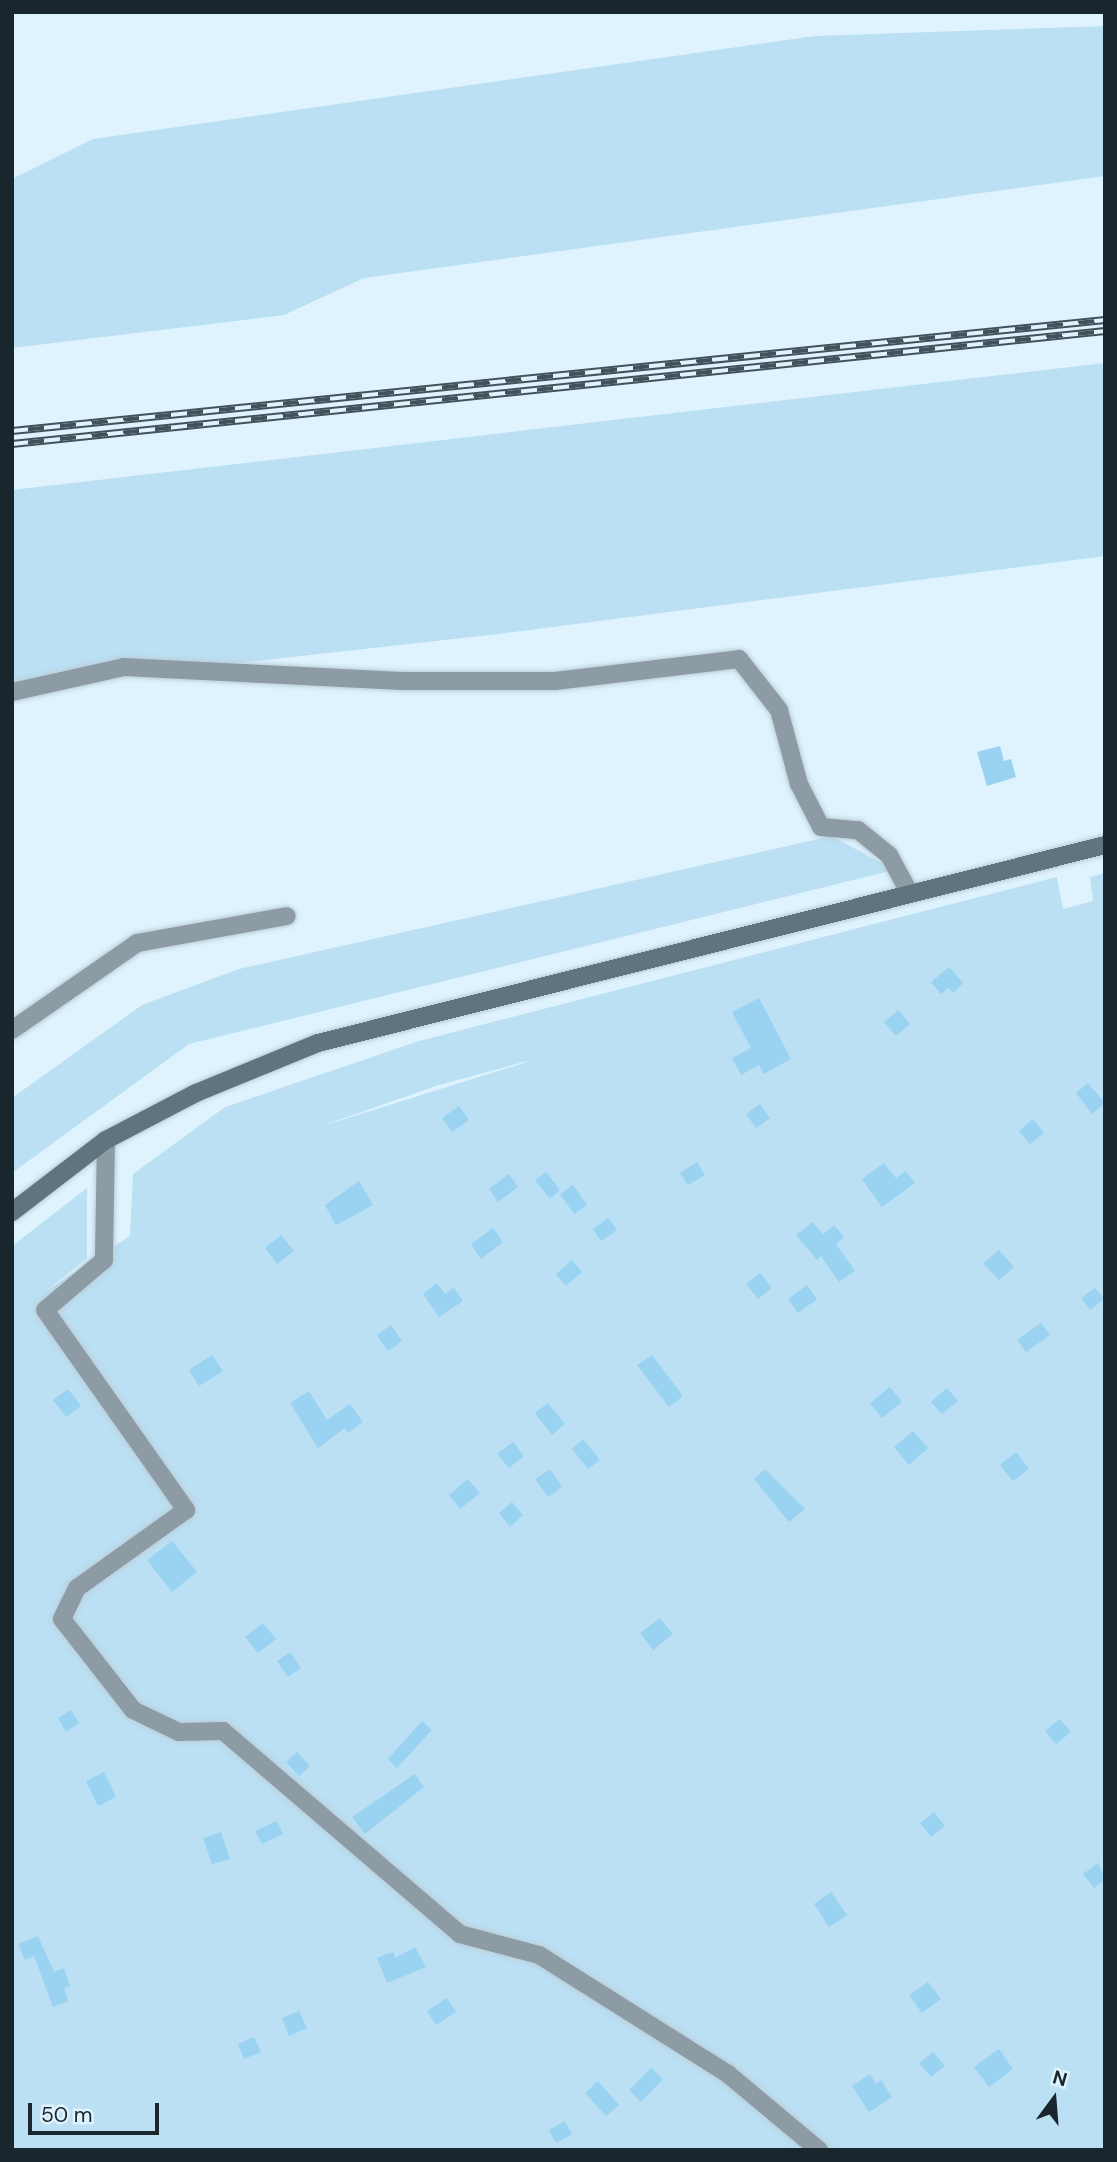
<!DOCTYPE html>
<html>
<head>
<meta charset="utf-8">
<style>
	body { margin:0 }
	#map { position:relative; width:1117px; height:2162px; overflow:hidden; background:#def3fe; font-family:"DM Sans",sans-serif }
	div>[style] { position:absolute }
	.green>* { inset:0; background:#bbdff3 }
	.building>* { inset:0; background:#9ad2f1 }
	.roads { filter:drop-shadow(0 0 2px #bbced8) drop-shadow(0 0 2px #bbced8) }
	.street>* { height:18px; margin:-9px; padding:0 9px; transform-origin:9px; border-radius:9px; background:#8d9ba4 }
	.secondary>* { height:18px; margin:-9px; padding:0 9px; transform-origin:9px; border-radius:9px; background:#5f747f }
	.rail>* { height:8px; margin-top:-4px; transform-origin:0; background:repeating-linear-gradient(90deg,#def3fe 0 16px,#43525a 0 32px); box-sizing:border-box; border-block:2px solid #43525a }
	span { translate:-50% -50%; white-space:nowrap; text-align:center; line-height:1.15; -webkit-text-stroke:7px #def3fe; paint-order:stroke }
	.frame { position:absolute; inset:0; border:14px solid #19262d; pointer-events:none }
	.north { position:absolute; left:1019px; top:2064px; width:70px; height:70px; -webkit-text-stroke:5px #def3fe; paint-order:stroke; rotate:16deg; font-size:19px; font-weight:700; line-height:28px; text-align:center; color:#19262d }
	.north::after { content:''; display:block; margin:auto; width:24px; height:32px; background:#19262d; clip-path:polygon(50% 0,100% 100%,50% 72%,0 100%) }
	.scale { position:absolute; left:28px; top:2103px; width:131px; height:32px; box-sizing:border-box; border:4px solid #19262d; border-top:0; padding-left:9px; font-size:21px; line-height:24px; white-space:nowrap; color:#19262d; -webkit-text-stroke:5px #def3fe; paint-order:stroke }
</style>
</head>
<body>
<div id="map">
	<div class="green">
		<i style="clip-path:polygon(1105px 26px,1105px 176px,364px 278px,284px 315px,12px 348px,12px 179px,93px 139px,815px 36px)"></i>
		<i style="clip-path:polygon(1105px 363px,1105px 556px,490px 635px,12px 688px,12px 490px)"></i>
		<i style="clip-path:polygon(832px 836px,894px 870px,189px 1044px,12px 1173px,12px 1098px,142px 1005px,239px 969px)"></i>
		<i style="clip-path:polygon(evenodd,1105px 873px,1105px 2150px,12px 2150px,12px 1246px,87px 1188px,87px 1258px,46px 1291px,130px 1236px,133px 1174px,225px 1107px,419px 1041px,1057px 877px,1063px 909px,1093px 901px,1090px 877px,1105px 873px,527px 1061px,527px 1062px,316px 1128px,436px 1086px,527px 1061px)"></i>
	</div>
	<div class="building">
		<i style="clip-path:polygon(1000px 746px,1004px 761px,1011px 759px,1016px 777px,987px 786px,977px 752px)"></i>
		<i style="clip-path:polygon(949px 967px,963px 983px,953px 993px,948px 988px,941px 994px,931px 982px)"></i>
		<i style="clip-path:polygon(759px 998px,791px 1059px,764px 1074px,759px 1065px,741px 1075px,732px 1058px,751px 1048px,732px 1012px)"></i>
		<i style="clip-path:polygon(898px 1010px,910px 1024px,896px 1036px,884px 1022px)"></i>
		<i style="clip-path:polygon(1088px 1083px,1105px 1103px,1092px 1114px,1076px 1093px)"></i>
		<i style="clip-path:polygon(760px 1104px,770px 1118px,756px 1128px,746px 1114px)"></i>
		<i style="clip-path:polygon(459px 1106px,469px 1120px,452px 1132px,442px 1118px)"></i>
		<i style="clip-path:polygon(1033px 1119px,1044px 1133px,1030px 1144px,1019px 1131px)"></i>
		<i style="clip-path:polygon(697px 1162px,705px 1175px,688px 1185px,680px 1173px)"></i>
		<i style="clip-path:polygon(884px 1163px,896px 1178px,906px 1171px,915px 1183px,882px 1207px,862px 1179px)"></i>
		<i style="clip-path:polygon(546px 1172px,560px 1190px,550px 1199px,535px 1180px)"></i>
		<i style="clip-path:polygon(509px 1174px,518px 1187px,498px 1202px,489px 1189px)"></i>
		<i style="clip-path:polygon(359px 1181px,373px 1205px,336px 1225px,325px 1205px)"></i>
		<i style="clip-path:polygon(573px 1185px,587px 1205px,574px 1214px,560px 1194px)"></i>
		<i style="clip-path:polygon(608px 1218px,617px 1230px,601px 1241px,593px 1229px)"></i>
		<i style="clip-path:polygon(813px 1222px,823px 1234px,834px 1225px,844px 1237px,836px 1244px,855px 1271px,839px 1282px,821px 1256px,817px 1260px,796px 1235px)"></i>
		<i style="clip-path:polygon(493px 1228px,503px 1242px,481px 1259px,471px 1244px)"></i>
		<i style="clip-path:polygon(281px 1235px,294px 1251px,277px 1264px,265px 1248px)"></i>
		<i style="clip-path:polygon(999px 1250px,1014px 1267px,999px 1280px,983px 1263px)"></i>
		<i style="clip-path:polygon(572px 1260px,582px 1272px,566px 1286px,556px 1274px)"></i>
		<i style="clip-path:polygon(760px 1273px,772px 1288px,758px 1299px,746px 1284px)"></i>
		<i style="clip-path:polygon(437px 1283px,445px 1294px,454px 1288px,463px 1301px,439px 1317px,423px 1294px)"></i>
		<i style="clip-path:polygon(807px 1285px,817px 1299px,798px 1313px,788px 1299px)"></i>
		<i style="clip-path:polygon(1095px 1288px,1104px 1299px,1090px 1310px,1081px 1298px)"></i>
		<i style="clip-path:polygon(1041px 1323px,1050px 1335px,1026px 1352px,1017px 1340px)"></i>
		<i style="clip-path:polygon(391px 1325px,402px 1341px,388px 1351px,377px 1335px)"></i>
		<i style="clip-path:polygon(212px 1355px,223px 1371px,199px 1386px,189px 1370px)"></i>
		<i style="clip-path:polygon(652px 1355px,683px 1396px,669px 1407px,637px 1365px)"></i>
		<i style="clip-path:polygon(890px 1387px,902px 1402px,882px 1418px,870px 1403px)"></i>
		<i style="clip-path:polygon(947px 1388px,958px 1401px,942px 1414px,931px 1402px)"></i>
		<i style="clip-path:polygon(68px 1389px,81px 1406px,66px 1417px,53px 1400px)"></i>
		<i style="clip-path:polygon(309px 1391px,327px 1420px,350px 1404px,363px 1422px,348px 1433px,345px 1428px,318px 1448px,290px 1403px)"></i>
		<i style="clip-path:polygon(548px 1403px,565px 1424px,552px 1435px,535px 1413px)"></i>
		<i style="clip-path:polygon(913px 1431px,928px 1448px,909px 1465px,894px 1447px)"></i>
		<i style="clip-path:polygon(583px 1439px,600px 1460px,588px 1469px,572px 1449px)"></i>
		<i style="clip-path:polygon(513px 1442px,524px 1456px,509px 1468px,497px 1454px)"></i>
		<i style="clip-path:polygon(1016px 1452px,1029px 1469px,1013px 1481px,1000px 1465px)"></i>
		<i style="clip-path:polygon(550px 1469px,562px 1487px,548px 1497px,535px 1479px)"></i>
		<i style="clip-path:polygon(765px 1469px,805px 1509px,789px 1522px,754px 1479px)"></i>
		<i style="clip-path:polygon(468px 1479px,480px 1493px,460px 1509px,449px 1495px)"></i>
		<i style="clip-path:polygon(512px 1502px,523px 1515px,510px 1527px,499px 1513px)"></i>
		<i style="clip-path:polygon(172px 1541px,197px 1572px,172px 1592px,147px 1560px)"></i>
		<i style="clip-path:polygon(660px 1618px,673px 1634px,653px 1650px,640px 1633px)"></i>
		<i style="clip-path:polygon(263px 1623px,276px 1639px,258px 1653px,245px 1637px)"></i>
		<i style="clip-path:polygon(290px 1652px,301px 1668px,288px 1677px,277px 1661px)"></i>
		<i style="clip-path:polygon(71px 1710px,79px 1723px,66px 1732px,58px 1718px)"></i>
		<i style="clip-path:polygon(1060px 1719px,1071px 1732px,1056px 1744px,1045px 1731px)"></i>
		<i style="clip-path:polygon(422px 1721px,432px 1730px,397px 1768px,388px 1759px)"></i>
		<i style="clip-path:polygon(297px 1752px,310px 1766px,299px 1776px,286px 1762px)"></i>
		<i style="clip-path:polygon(104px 1772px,116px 1797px,98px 1806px,86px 1781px)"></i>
		<i style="clip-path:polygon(415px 1774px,424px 1787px,365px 1834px,352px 1817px)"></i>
		<i style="clip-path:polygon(934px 1812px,945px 1826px,931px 1837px,920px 1823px)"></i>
		<i style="clip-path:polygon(277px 1821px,283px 1834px,262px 1844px,255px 1831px)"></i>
		<i style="clip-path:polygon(221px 1832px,230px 1859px,212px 1864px,203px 1838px)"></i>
		<i style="clip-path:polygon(1098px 1863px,1105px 1879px,1094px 1888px,1083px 1874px)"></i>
		<i style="clip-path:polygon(831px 1892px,847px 1915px,829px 1927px,814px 1904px)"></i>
		<i style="clip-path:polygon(38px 1936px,54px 1972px,64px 1968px,70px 1986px,64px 1988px,68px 2001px,53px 2007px,34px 1956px,25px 1960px,18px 1944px)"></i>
		<i style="clip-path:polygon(415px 1947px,426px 1967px,387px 1983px,377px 1958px,393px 1952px,395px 1958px)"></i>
		<i style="clip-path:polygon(928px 1982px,941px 1999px,922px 2013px,909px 1995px)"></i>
		<i style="clip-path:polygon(447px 1998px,456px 2012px,436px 2025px,427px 2011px)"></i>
		<i style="clip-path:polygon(299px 2011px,307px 2028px,289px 2036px,282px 2018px)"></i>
		<i style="clip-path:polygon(254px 2037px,261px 2052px,244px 2059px,238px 2044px)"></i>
		<i style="clip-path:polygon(999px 2049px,1013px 2069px,989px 2087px,974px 2067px)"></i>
		<i style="clip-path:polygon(933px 2052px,945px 2066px,931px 2077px,919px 2063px)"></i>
		<i style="clip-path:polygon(651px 2068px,663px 2079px,641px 2102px,629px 2090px)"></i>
		<i style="clip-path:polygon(870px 2074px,876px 2084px,881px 2080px,892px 2097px,869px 2112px,852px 2086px)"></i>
		<i style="clip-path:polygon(598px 2081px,619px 2105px,606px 2116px,585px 2093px)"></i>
		<i style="clip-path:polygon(565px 2121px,572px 2134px,556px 2143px,549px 2130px)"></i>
	</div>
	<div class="roads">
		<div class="street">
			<i style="left:12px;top:692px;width:115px;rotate:-12.6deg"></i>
			<i style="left:124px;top:667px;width:278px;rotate:2.9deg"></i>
			<i style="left:402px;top:681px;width:153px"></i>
			<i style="left:555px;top:681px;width:185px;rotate:-6.8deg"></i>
			<i style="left:739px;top:659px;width:65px;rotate:51.9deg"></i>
			<i style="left:779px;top:710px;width:77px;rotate:74.9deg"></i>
			<i style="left:799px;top:784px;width:48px;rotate:62.9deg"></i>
			<i style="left:821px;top:827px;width:37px;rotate:5deg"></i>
			<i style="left:858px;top:830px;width:40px;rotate:39deg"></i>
			<i style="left:889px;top:855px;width:44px;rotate:61.7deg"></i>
			<i style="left:12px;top:1030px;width:152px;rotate:-34.8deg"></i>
			<i style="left:137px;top:943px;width:152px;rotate:-10.2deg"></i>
			<i style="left:106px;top:1140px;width:120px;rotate:91deg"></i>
			<i style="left:104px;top:1260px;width:77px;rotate:139.7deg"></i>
			<i style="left:45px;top:1310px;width:245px;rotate:54.8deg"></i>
			<i style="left:186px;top:1510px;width:134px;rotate:144.4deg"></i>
			<i style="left:77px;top:1588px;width:34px;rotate:116deg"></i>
			<i style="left:62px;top:1619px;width:115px;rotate:52deg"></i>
			<i style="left:133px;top:1710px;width:51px;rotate:25.6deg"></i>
			<i style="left:179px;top:1732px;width:44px;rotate:-1.3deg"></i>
			<i style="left:223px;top:1731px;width:312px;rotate:40.6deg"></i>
			<i style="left:460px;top:1934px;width:82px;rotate:14.9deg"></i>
			<i style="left:539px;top:1955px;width:223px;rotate:32.2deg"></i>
			<i style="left:728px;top:2074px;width:119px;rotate:39.9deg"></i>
		</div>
		<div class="secondary">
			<i style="left:12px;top:1212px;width:118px;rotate:-37.5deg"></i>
			<i style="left:106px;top:1140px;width:102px;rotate:-27.6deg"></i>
			<i style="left:196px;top:1093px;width:132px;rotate:-22.3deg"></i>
			<i style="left:318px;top:1043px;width:812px;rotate:-14.12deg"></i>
		</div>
	</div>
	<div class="rail">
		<i style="left:12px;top:431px;width:1099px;rotate:-5.8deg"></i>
		<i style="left:12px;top:444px;width:1099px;rotate:-5.9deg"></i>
	</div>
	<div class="frame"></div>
	<div class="north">N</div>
	<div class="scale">50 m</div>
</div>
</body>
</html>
